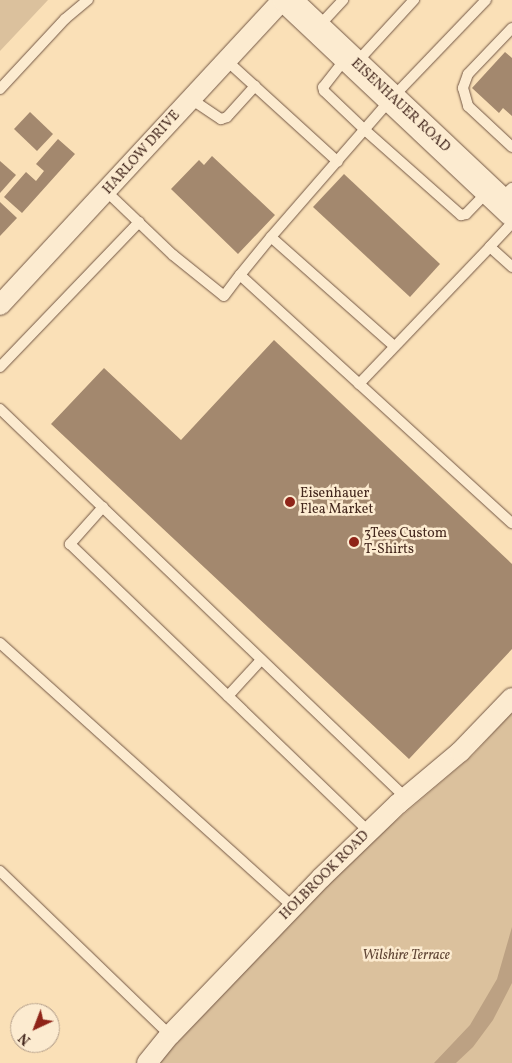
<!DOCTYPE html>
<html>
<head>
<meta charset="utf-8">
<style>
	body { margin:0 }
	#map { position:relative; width:512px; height:1063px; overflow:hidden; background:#fae0b7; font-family:Vollkorn,serif }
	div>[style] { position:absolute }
	.green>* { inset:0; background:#dbc19d }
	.water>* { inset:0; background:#bca183 }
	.building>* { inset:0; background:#a3886e }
	.roads { filter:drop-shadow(0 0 1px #725644) drop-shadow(0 0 1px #725644) }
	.lane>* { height:10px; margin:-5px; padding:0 5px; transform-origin:5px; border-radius:5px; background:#fcebd0 }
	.street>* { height:20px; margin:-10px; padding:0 10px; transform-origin:10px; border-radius:10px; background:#fcebd0 }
	.secondary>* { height:28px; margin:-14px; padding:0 14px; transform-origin:14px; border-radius:14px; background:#fcebd0 }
	.dots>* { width:14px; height:14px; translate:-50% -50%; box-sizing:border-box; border:2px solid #fcebd0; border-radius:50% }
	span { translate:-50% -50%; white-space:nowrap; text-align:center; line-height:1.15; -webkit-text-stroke:5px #fcebd0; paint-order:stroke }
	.street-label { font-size:14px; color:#44281e }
	.poi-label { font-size:14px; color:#44281e }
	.left { translate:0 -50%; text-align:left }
	.park-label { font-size:14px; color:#624737; font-style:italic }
	.north { position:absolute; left:10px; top:1003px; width:50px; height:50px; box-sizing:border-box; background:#fcebd0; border:1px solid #b29d89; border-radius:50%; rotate:223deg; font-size:14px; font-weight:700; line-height:20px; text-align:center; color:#44281e }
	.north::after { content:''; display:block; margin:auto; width:18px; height:22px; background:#8f2418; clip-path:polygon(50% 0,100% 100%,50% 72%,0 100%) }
</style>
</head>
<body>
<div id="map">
	<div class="green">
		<i style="clip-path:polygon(0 0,48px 0,0 51px)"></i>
		<i style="clip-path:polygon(512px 712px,512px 1063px,158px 1063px,350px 860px,473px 755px)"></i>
	</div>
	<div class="water">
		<i style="clip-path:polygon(512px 927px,512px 983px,493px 1020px,473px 1047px,456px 1063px,434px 1063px,470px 1025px,497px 979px)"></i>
	</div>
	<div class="building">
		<i style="clip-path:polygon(505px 52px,512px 58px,512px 116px,503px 108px,499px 113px,472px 88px)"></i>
		<i style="clip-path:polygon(30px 112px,53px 134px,37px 151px,14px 129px)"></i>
		<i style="clip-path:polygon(58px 139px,75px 154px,22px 213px,4px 197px,26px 172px,36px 181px,44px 171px,36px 164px)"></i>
		<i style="clip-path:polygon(212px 156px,275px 215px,238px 254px,171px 189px,199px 160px,204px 165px)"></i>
		<i style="clip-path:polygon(0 161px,16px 175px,0 193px)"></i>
		<i style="clip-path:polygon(344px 174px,440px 264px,410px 297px,313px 207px)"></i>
		<i style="clip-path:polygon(0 202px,17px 218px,0 236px)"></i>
		<i style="clip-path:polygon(274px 340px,512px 564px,512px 649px,409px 759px,51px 424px,104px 368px,181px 440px)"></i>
	</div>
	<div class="roads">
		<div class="lane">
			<i style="left:318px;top:27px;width:37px;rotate:-47deg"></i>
			<i style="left:512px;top:28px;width:64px;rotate:133.7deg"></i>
			<i style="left:468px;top:74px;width:15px;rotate:110deg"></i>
			<i style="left:463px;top:88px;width:19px;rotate:74deg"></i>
			<i style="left:468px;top:106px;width:60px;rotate:43deg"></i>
			<i style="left:346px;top:58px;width:37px;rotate:128deg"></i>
			<i style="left:323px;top:87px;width:4px;rotate:76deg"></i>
			<i style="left:324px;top:91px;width:58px;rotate:43.6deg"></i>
			<i style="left:366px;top:131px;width:127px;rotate:41.5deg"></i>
			<i style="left:461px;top:215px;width:5px;rotate:-11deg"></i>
			<i style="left:466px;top:214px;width:32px;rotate:-46deg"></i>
			<i style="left:226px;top:60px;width:151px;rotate:42.3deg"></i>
			<i style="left:356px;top:63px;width:86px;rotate:-47.4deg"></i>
			<i style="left:0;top:89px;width:96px;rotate:-47.1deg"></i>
			<i style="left:65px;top:19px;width:30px;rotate:-40deg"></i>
			<i style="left:191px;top:99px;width:36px;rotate:34deg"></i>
			<i style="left:221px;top:119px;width:6px;rotate:-18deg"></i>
			<i style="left:227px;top:117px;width:42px;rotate:-47.9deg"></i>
			<i style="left:107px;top:192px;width:91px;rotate:43.7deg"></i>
			<i style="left:173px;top:255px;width:65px;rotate:38.8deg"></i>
			<i style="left:224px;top:296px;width:26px;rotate:-53deg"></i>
			<i style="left:500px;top:199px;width:16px;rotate:-43deg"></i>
			<i style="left:512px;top:223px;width:33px;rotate:133deg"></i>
			<i style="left:490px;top:247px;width:30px;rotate:42deg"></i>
			<i style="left:271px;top:237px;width:49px;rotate:129.2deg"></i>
			<i style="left:240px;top:275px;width:368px;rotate:42.4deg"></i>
			<i style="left:394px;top:346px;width:164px;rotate:-138.5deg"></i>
			<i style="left:271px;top:237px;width:184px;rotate:-49deg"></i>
			<i style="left:392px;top:98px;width:136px;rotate:-46.2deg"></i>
			<i style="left:0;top:367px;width:201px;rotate:-46.2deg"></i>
			<i style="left:359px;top:384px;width:190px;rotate:-46.3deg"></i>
			<i style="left:0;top:409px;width:561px;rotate:43.77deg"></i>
			<i style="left:103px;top:507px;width:50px;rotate:131.7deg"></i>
			<i style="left:70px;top:544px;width:415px;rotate:43.9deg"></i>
			<i style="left:0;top:643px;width:394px;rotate:42deg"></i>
			<i style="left:228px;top:696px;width:49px;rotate:-47.5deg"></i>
			<i style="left:0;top:871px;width:236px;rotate:44deg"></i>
		</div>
		<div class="street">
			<i style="left:0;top:305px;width:415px;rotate:-47.2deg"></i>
			<i style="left:147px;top:1063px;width:36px;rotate:-51deg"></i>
			<i style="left:170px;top:1035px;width:218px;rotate:-46.1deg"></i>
			<i style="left:321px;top:878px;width:107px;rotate:-43.9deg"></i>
			<i style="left:398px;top:804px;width:81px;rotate:-40deg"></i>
			<i style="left:460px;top:752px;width:75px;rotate:-46.1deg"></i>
		</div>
		<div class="secondary">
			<i style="left:287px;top:0;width:309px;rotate:43.3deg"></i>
		</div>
	</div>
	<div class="dots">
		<i style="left:290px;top:502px;background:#8f2418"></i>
		<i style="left:354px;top:542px;background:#8f2418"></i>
	</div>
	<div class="street-label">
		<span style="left:400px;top:106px;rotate:43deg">EISENHAUER ROAD</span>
		<span style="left:142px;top:153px;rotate:-48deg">HARLOW DRIVE</span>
		<span style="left:325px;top:876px;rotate:-45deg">HOLBROOK ROAD</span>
	</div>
	<div class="poi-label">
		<span class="left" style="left:300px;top:502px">Eisenhauer<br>Flea Market</span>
		<span class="left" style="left:364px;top:542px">3Tees Custom<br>T-Shirts</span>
	</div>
	<div class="park-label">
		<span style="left:406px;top:956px">Wilshire Terrace</span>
	</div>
	<div class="north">N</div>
</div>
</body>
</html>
